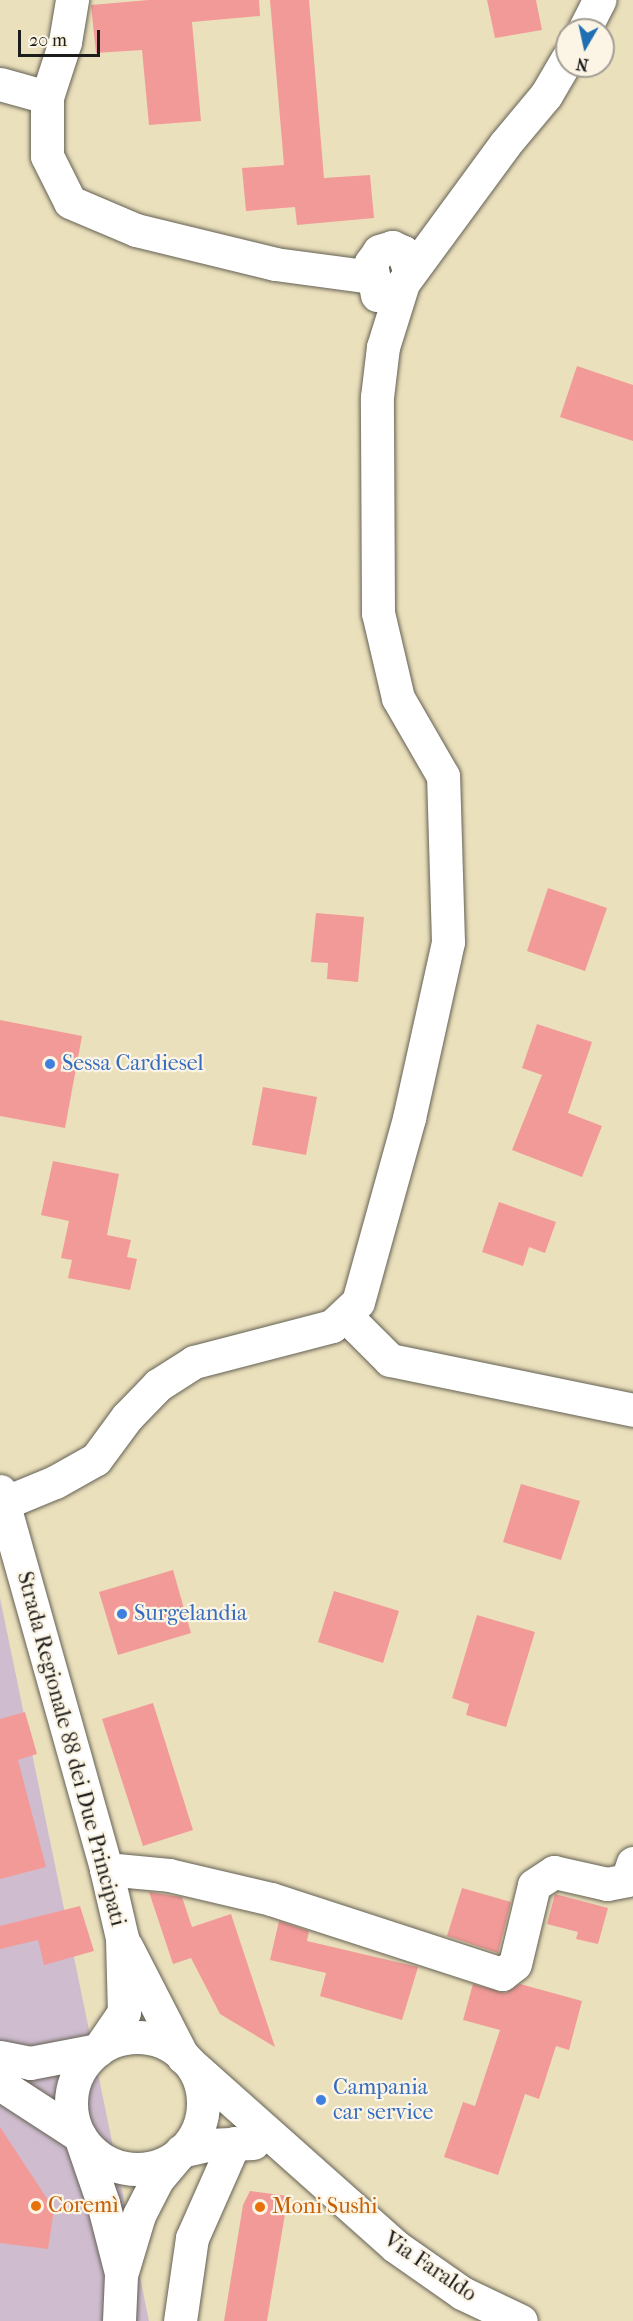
<!DOCTYPE html>
<html>
<head>
<meta charset="utf-8">
<style>
	body { margin:0 }
	#map { position:relative; width:633px; height:2321px; overflow:hidden; background:#ebe0bc; font-family:"IM FELL French Canon",serif }
	div>[style] { position:absolute }
	.industrial>* { inset:0; background:#cfbdcf }
	.building>* { inset:0; background:#f29a98 }
	.roads { filter:drop-shadow(0 0 2px #646154) drop-shadow(0 0 2px #646154) }
	.minor>* { height:33px; margin:-16.5px; padding:0 16.5px; transform-origin:16.5px; border-radius:16.5px; background:#fff }
	.major>* { height:33px; margin:-16.5px; padding:0 16.5px; transform-origin:16.5px; border-radius:16.5px; background:#fff }
	.major>.ring { margin:-16.5px; padding:0; box-sizing:content-box; background:none; border:33px solid #fff; border-radius:50% }
	.dots>* { width:16px; height:16px; translate:-50% -50%; box-sizing:border-box; border:3px solid #fcf5e5; border-radius:50% }
	span { translate:-50% -50%; white-space:nowrap; text-align:center; line-height:1.15; -webkit-text-stroke:4.5px #fcf5e5; paint-order:stroke }
	.shop-label { font-size:22px; color:#366cbe }
	.left { translate:0 -50%; text-align:left }
	.street-label { font-size:22px; color:#1c1c1c }
	.food-label { font-size:22px; color:#c56008 }
	.north { position:absolute; left:555px; top:18px; width:60px; height:60px; box-sizing:border-box; background:#fcf5e5; border:2px solid #a29e95; border-radius:50%; rotate:189deg; font-size:16px; font-weight:700; line-height:24px; text-align:center; color:#1c1c1c }
	.north::after { content:''; display:block; margin:auto; width:21px; height:27px; background:#1f6fb2; clip-path:polygon(50% 0,100% 100%,50% 72%,0 100%) }
	.scale { position:absolute; left:18px; top:30px; width:82px; height:27px; box-sizing:border-box; border:3px solid #1c1c1c; border-top:0; padding-left:8px; font-size:18px; line-height:21px; white-space:nowrap; color:#1c1c1c; -webkit-text-stroke:4px #fcf5e5; paint-order:stroke }
</style>
</head>
<body>
<div id="map">
	<div class="industrial">
		<i style="clip-path:polygon(0 1598px,149px 2321px,0 2321px)"></i>
	</div>
	<div class="building">
		<i style="clip-path:polygon(149px 0,259px 0,260px 16px,192px 22px,201px 121px,149px 125px,142px 50px,96px 53px,91px 5px)"></i>
		<i style="clip-path:polygon(270px 0,309px 0,324px 178px,370px 175px,374px 218px,297px 225px,295px 207px,246px 211px,242px 168px,284px 165px)"></i>
		<i style="clip-path:polygon(487px 0,536px 0,542px 30px,495px 38px)"></i>
		<i style="clip-path:polygon(577px 366px,633px 385px,633px 441px,560px 417px)"></i>
		<i style="clip-path:polygon(548px 888px,607px 908px,585px 971px,527px 951px)"></i>
		<i style="clip-path:polygon(316px 913px,364px 917px,358px 982px,327px 979px,328px 963px,311px 962px)"></i>
		<i style="clip-path:polygon(0 1020px,82px 1036px,65px 1128px,0 1116px)"></i>
		<i style="clip-path:polygon(537px 1024px,592px 1042px,568px 1113px,602px 1126px,582px 1177px,512px 1150px,542px 1075px,522px 1068px)"></i>
		<i style="clip-path:polygon(263px 1087px,317px 1097px,306px 1155px,252px 1145px)"></i>
		<i style="clip-path:polygon(53px 1161px,119px 1174px,107px 1235px,131px 1240px,127px 1257px,137px 1259px,130px 1290px,68px 1278px,72px 1260px,61px 1258px,69px 1221px,41px 1215px)"></i>
		<i style="clip-path:polygon(499px 1202px,556px 1222px,545px 1253px,529px 1247px,523px 1266px,482px 1252px)"></i>
		<i style="clip-path:polygon(521px 1484px,580px 1501px,561px 1560px,503px 1542px)"></i>
		<i style="clip-path:polygon(173px 1570px,191px 1633px,118px 1655px,99px 1592px)"></i>
		<i style="clip-path:polygon(334px 1591px,399px 1611px,383px 1663px,318px 1642px)"></i>
		<i style="clip-path:polygon(477px 1615px,535px 1632px,506px 1727px,466px 1715px,469px 1704px,452px 1698px)"></i>
		<i style="clip-path:polygon(153px 1703px,193px 1830px,143px 1846px,102px 1719px)"></i>
		<i style="clip-path:polygon(25px 1712px,37px 1754px,18px 1760px,46px 1867px,0 1879px,0 1719px)"></i>
		<i style="clip-path:polygon(462px 1888px,511px 1902px,498px 1953px,447px 1936px)"></i>
		<i style="clip-path:polygon(149px 1892px,182px 1897px,192px 1927px,231px 1914px,275px 2047px,220px 2014px,191px 1958px,173px 1964px)"></i>
		<i style="clip-path:polygon(555px 1894px,608px 1908px,598px 1944px,576px 1939px,578px 1932px,547px 1924px)"></i>
		<i style="clip-path:polygon(80px 1906px,94px 1951px,44px 1965px,38px 1940px,0 1949px,0 1926px)"></i>
		<i style="clip-path:polygon(279px 1921px,309px 1931px,307px 1941px,418px 1967px,402px 2020px,320px 1996px,326px 1973px,270px 1960px)"></i>
		<i style="clip-path:polygon(473px 1984px,505px 1993px,520px 1984px,582px 2001px,569px 2050px,556px 2046px,539px 2099px,525px 2094px,498px 2175px,444px 2157px,463px 2102px,475px 2106px,500px 2030px,463px 2020px)"></i>
		<i style="clip-path:polygon(0 2127px,54px 2209px,48px 2249px,0 2243px)"></i>
		<i style="clip-path:polygon(250px 2191px,288px 2196px,267px 2321px,224px 2321px,243px 2205px)"></i>
	</div>
	<div class="roads">
		<div class="minor">
			<i style="left:584px;top:30px;width:34px;rotate:-63deg"></i>
			<i style="left:0;top:84px;width:49px;rotate:15.5deg"></i>
			<i style="left:47px;top:97px;width:59px;rotate:90deg"></i>
			<i style="left:47px;top:156px;width:51px;rotate:63.4deg"></i>
			<i style="left:70px;top:202px;width:72px;rotate:23deg"></i>
			<i style="left:136px;top:230px;width:143px;rotate:13.7deg"></i>
			<i style="left:275px;top:264px;width:99px;rotate:7.6deg"></i>
			<i style="left:47px;top:97px;width:58px;rotate:-71.9deg"></i>
			<i style="left:65px;top:42px;width:43px;rotate:-80.5deg"></i>
			<i style="left:377px;top:295px;width:33px;rotate:-101deg"></i>
			<i style="left:371px;top:263px;width:14px;rotate:-56deg"></i>
			<i style="left:379px;top:251px;width:14px;rotate:-17deg"></i>
			<i style="left:392px;top:247px;width:12px;rotate:24deg"></i>
			<i style="left:403px;top:252px;width:22px;rotate:72deg"></i>
			<i style="left:346px;top:1316px;width:62px;rotate:45deg"></i>
			<i style="left:390px;top:1360px;width:248px;rotate:11.6deg"></i>
			<i style="left:4px;top:1503px;width:55px;rotate:-22.4deg"></i>
			<i style="left:55px;top:1482px;width:47px;rotate:-29.3deg"></i>
			<i style="left:96px;top:1459px;width:52px;rotate:-53.6deg"></i>
			<i style="left:127px;top:1417px;width:45px;rotate:-45.9deg"></i>
			<i style="left:158px;top:1385px;width:43px;rotate:-32.6deg"></i>
			<i style="left:194px;top:1362px;width:143px;rotate:-14.6deg"></i>
			<i style="left:332px;top:1326px;width:35px;rotate:-43deg"></i>
			<i style="left:358px;top:1302px;width:191px;rotate:-74.5deg"></i>
			<i style="left:409px;top:1118px;width:180px;rotate:-77.5deg"></i>
			<i style="left:448px;top:942px;width:166px;rotate:-91.7deg"></i>
			<i style="left:443px;top:776px;width:90px;rotate:-120deg"></i>
			<i style="left:398px;top:698px;width:87px;rotate:-103.2deg"></i>
			<i style="left:378px;top:613px;width:216px;rotate:-90.3deg"></i>
			<i style="left:377px;top:397px;width:50px;rotate:-83.2deg"></i>
			<i style="left:383px;top:347px;width:67px;rotate:-72.6deg"></i>
			<i style="left:403px;top:283px;width:172px;rotate:-53.7deg"></i>
			<i style="left:505px;top:144px;width:64px;rotate:-50.1deg"></i>
			<i style="left:546px;top:95px;width:42px;rotate:-59.7deg"></i>
			<i style="left:106px;top:1869px;width:63px;rotate:5.4deg"></i>
			<i style="left:169px;top:1875px;width:105px;rotate:13.2deg"></i>
			<i style="left:271px;top:1899px;width:243px;rotate:18deg"></i>
			<i style="left:502px;top:1974px;width:16px;rotate:-38deg"></i>
			<i style="left:515px;top:1964px;width:81px;rotate:-76.5deg"></i>
			<i style="left:534px;top:1885px;width:24px;rotate:-33deg"></i>
			<i style="left:554px;top:1872px;width:54px;rotate:12.8deg"></i>
			<i style="left:607px;top:1884px;width:20px;rotate:-11deg"></i>
			<i style="left:627px;top:1880px;width:18px;rotate:-71deg"></i>
			<i style="left:0;top:2057px;width:31px;rotate:11deg"></i>
			<i style="left:30px;top:2063px;width:69px;rotate:-10.8deg"></i>
			<i style="left:183px;top:2057px;width:284px;rotate:41.7deg"></i>
			<i style="left:395px;top:2246px;width:82px;rotate:35deg"></i>
			<i style="left:462px;top:2293px;width:65px;rotate:25.4deg"></i>
			<i style="left:0;top:2084px;width:95px;rotate:33deg"></i>
			<i style="left:181px;top:2151px;width:28px;rotate:-13deg"></i>
			<i style="left:208px;top:2145px;width:45px;rotate:-2.5deg"></i>
			<i style="left:180px;top:2321px;width:84px;rotate:-81.8deg"></i>
			<i style="left:192px;top:2238px;width:104px;rotate:-66.1deg"></i>
		</div>
		<div class="major">
			<i style="left:0;top:1491px;width:393px;rotate:74.3deg"></i>
			<i style="left:106px;top:1869px;width:71px;rotate:76.9deg"></i>
			<i style="left:122px;top:1938px;width:74px;rotate:88.5deg"></i>
			<i style="left:124px;top:2012px;width:46px;rotate:124.4deg"></i>
			<i style="left:126px;top:1946px;width:125px;rotate:62.8deg"></i>
			<i class="ring" style="left:71px;top:2037px;width:99px;height:99px"></i>
			<i style="left:81px;top:2139px;width:68px;rotate:71deg"></i>
			<i style="left:103px;top:2203px;width:72px;rotate:75.6deg"></i>
			<i style="left:119px;top:2321px;width:46px;rotate:-87.5deg"></i>
			<i style="left:121px;top:2275px;width:63px;rotate:-73.3deg"></i>
			<i style="left:139px;top:2215px;width:38px;rotate:-63deg"></i>
			<i style="left:156px;top:2181px;width:34px;rotate:-50deg"></i>
		</div>
	</div>
	<div class="dots">
		<i style="left:50px;top:1064px;background:#3f7fe0"></i>
		<i style="left:122px;top:1614px;background:#3f7fe0"></i>
		<i style="left:321px;top:2100px;background:#3f7fe0"></i>
		<i style="left:36px;top:2206px;background:#e8710a"></i>
		<i style="left:260px;top:2207px;background:#e8710a"></i>
	</div>
	<div class="shop-label">
		<span class="left" style="left:62px;top:1064px">Sessa Cardiesel</span>
		<span class="left" style="left:134px;top:1614px">Surgelandia</span>
		<span class="left" style="left:333px;top:2100px">Campania<br>car service</span>
	</div>
	<div class="street-label">
		<span style="left:71px;top:1749px;rotate:75deg">Strada Regionale 88 dei Due Principati</span>
		<span style="left:430px;top:2267px;rotate:34deg">Via Faraldo</span>
	</div>
	<div class="food-label">
		<span class="left" style="left:48px;top:2206px">Coremì</span>
		<span class="left" style="left:272px;top:2207px">Moni Sushi</span>
	</div>
	<div class="north">N</div>
	<div class="scale">20 m</div>
</div>
</body>
</html>
